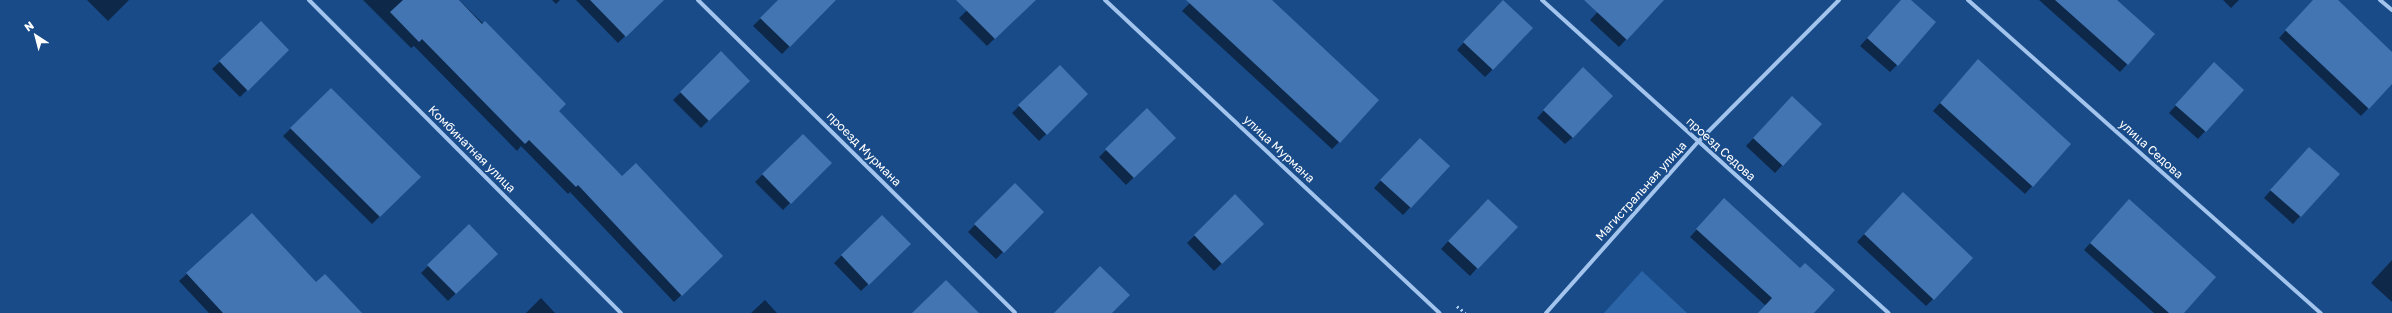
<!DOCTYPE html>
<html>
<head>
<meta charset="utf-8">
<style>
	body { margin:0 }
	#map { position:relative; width:2392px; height:313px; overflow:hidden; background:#194b89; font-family:"Golos Text",sans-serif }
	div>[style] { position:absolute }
	.green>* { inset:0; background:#2c65a7 }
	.shadow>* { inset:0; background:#0007 }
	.building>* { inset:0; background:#4275b2 }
	.path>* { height:2.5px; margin-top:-1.25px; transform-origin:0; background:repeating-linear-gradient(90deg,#a2c4ed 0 2px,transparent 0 5px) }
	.street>* { height:4px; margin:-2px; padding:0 2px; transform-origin:2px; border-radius:2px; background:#a2c4ed }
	span { translate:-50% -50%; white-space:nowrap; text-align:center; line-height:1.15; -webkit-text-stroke:3.5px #194b89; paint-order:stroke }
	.street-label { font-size:12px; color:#fff }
	.north { position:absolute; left:16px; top:16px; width:40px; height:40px; -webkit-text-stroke:3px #194b89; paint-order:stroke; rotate:324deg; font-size:11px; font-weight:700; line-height:16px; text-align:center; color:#fff }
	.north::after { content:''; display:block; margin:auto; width:14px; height:18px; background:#fff; clip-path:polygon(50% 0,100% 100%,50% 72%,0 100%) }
</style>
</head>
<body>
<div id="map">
	<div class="green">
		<i style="clip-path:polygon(1642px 271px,1687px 313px,1604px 313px)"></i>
	</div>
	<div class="shadow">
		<i style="clip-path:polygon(87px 0,129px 0,108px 21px)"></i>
		<i style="clip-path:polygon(363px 0,459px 0,565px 104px,558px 111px,622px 177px,715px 263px,674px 302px,570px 192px,568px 194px,521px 146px,517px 151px,414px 46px,411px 48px)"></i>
		<i style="clip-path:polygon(552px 0,560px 0,556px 4px)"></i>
		<i style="clip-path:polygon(576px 0,662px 0,618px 43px)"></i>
		<i style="clip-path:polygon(779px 0,823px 0,829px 6px,782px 54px,753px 26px)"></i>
		<i style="clip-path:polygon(978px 0,1034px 0,987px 46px,959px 18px)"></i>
		<i style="clip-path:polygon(1193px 0,1270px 0,1339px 142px,1332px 149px,1182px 11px)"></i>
		<i style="clip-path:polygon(1609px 0,1663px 0,1619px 47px,1590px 20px)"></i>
		<i style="clip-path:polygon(1902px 0,1910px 0,1897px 65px,1890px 72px,1860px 46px)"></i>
		<i style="clip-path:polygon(2039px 0,2115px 0,2154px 35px,2120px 72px)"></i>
		<i style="clip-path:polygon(2223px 0,2239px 0,2231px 8px)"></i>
		<i style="clip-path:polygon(2314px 0,2336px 0,2392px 53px,2392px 83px,2361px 116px,2279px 38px)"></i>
		<i style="clip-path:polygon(1495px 8px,1493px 69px,1485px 77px,1457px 50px)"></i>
		<i style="clip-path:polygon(261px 23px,288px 50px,240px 97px,212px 69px)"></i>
		<i style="clip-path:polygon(721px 53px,748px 81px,701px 128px,673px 100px)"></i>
		<i style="clip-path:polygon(1060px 66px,1087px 94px,1039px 141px,1012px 113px)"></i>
		<i style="clip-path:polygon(1971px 68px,2070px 144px,2025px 194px,1933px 111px)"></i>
		<i style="clip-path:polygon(2207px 71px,2243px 90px,2198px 139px,2169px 113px)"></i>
		<i style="clip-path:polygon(1575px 76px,1573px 137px,1565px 144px,1537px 118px)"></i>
		<i style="clip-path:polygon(331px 89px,420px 177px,372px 224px,283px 136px)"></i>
		<i style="clip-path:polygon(1785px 105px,1821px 124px,1775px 173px,1746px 146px)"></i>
		<i style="clip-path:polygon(1147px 110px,1174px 138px,1126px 185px,1099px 157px)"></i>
		<i style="clip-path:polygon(803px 135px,830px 163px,783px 210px,755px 182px)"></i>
		<i style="clip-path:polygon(1413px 146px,1449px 166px,1403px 215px,1374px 188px)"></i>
		<i style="clip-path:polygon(2302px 155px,2338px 174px,2293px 224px,2264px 198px)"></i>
		<i style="clip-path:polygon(1015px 184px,1043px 212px,996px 259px,968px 232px)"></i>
		<i style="clip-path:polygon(1235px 196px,1262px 224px,1214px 271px,1187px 243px)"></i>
		<i style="clip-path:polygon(1896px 200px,1933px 299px,1926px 306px,1857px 242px)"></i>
		<i style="clip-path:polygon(1480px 207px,1477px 268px,1470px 276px,1441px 249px)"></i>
		<i style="clip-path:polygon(1717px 207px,1800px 269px,1813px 313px,1760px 313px,1766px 306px,1690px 237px)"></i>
		<i style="clip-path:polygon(2122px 208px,2182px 313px,2154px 313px,2084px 250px)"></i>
		<i style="clip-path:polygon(252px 214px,342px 313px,209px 313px,179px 281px)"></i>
		<i style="clip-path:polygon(882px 216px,909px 244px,861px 291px,834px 263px)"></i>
		<i style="clip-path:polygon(469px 226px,496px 254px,448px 301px,421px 273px)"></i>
		<i style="clip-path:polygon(2392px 260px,2392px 302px,2371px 283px)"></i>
		<i style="clip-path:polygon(541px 298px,555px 313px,526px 313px)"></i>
		<i style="clip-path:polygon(765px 300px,777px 313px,751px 313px)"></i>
	</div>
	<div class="building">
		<i style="clip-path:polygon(403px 0,459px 0,482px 24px,485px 21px,566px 104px,559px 111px,622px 176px,636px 163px,723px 256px,682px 296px,578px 185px,576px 187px,529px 140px,525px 144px,422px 39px,419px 42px,390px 12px)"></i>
		<i style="clip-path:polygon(590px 0,664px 0,626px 37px)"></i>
		<i style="clip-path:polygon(778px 0,836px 0,790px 47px,760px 18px)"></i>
		<i style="clip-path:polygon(956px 0,1036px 0,995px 39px)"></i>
		<i style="clip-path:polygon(1186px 0,1272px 0,1379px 100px,1340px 143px)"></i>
		<i style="clip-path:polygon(1503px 0,1533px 28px,1493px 70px,1463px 42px)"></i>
		<i style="clip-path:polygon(1584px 0,1664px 0,1627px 40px)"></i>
		<i style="clip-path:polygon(1901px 0,1911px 0,1936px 22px,1898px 66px,1867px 38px)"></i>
		<i style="clip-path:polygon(2055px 0,2117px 0,2155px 34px,2128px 65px)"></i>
		<i style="clip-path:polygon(2313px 0,2338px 0,2392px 52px,2392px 84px,2369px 109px,2285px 30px)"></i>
		<i style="clip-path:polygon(261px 21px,289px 50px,248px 91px,219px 61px)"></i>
		<i style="clip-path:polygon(721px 51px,750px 81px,709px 121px,680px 92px)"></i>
		<i style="clip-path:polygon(1978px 59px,2071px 144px,2033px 187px,1940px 103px)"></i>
		<i style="clip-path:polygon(2214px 62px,2244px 90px,2206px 132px,2175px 105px)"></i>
		<i style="clip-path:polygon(1060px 65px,1088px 94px,1047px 135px,1018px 105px)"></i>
		<i style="clip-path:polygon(1583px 67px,1613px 96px,1573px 138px,1543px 110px)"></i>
		<i style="clip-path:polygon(331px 88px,421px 177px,380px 217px,290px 128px)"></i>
		<i style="clip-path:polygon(1792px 96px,1822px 124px,1783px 166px,1753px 138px)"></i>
		<i style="clip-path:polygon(1147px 108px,1176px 138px,1134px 178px,1105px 149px)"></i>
		<i style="clip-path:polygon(803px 134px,832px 163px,791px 204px,762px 174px)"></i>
		<i style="clip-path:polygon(1420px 138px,1450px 166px,1411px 208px,1380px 180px)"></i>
		<i style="clip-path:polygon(2309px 147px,2340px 174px,2301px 217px,2270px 190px)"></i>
		<i style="clip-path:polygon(1015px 183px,1044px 212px,1004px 253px,974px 224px)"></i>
		<i style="clip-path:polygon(1903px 192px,1973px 258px,1934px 300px,1864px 234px)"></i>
		<i style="clip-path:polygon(1235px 194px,1264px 224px,1222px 264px,1194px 235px)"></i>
		<i style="clip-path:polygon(1724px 198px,1800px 268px,1805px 263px,1835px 290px,1814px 313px,1758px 313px,1772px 298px,1696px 229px)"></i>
		<i style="clip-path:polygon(1488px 199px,1518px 227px,1478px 269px,1448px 241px)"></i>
		<i style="clip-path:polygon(2129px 199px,2216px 277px,2184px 313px,2169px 313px,2090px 243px)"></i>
		<i style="clip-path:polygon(252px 213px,316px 282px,325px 274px,362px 313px,223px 313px,186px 273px)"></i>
		<i style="clip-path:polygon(882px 215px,911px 244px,869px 285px,841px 255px)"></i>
		<i style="clip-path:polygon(469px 224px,498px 254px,456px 294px,427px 265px)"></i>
		<i style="clip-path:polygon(1100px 266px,1130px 295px,1112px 313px,1054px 313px)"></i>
		<i style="clip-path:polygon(946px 280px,979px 313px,912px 313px)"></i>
	</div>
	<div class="path">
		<i style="left:1457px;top:306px;width:11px;rotate:38deg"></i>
	</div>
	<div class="street">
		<i style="left:309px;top:0;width:442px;rotate:45.1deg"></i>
		<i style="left:698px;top:0;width:445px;rotate:44.6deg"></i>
		<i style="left:1105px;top:0;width:458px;rotate:43.1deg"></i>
		<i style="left:1542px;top:0;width:467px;rotate:42.1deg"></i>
		<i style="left:1968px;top:0;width:472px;rotate:41.6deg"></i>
		<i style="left:2380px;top:0;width:16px;rotate:40deg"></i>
		<i style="left:1546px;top:313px;width:229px;rotate:-48.4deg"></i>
		<i style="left:1698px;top:142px;width:200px;rotate:-45.2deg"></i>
	</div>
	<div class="street-label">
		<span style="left:472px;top:149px;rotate:45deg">Комбинатная улица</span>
		<span style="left:864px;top:149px;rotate:45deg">проезд Мурмана</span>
		<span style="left:1279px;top:149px;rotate:43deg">улица Мурмана</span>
		<span style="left:1721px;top:149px;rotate:42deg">проезд Седова</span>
		<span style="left:2151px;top:149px;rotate:42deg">улица Седова</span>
		<span style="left:1641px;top:191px;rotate:-48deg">Магистральная улица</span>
	</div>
	<div class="north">N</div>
</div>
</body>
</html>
